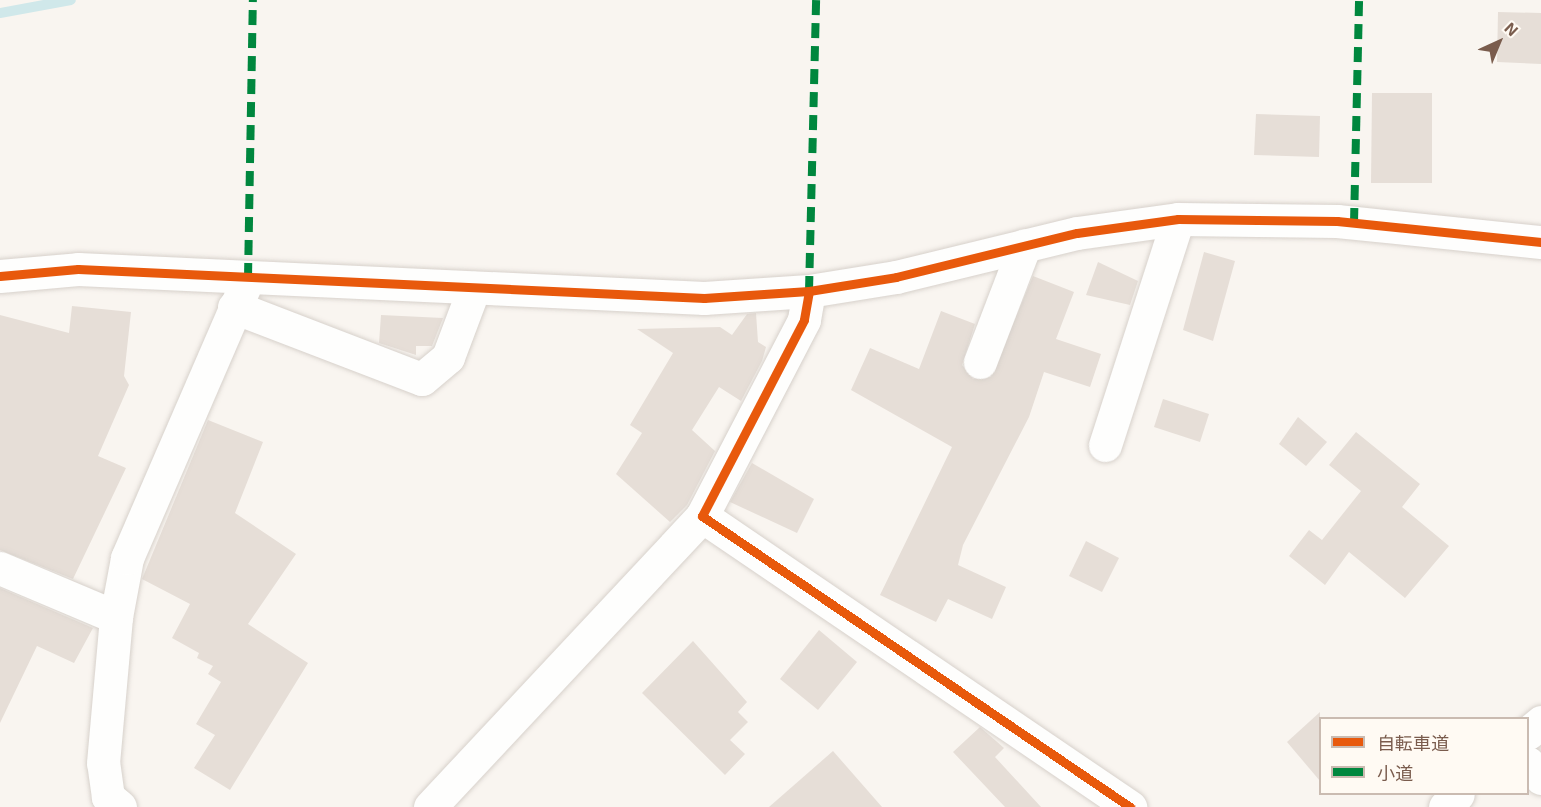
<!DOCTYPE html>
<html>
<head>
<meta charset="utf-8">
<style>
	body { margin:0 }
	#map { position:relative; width:1541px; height:807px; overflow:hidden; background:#f9f5f0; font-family:"Exo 2","Noto Sans JP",sans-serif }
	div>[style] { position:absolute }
	.stream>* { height:10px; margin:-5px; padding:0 5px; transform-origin:5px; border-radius:5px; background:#d0e8ea }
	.building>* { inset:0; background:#e6ded7 }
	.roads { filter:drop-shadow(0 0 2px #d7d1cb) drop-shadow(0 0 2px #d7d1cb) }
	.minor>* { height:33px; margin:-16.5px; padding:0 16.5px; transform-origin:16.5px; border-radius:16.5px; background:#fefefd }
	.quiet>* { height:8px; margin-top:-4px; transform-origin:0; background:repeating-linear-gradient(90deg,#00873e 0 15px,transparent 0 23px) }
	.cycleway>* { height:9px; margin:-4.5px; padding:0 4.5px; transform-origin:4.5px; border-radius:4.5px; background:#e8590c }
	span { translate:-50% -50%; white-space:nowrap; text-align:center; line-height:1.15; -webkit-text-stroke:4.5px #fffaf3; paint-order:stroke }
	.legend { position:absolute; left:1319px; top:717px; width:210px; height:78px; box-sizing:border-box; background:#fffaf3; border:2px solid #cabbb1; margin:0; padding:8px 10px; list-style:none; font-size:18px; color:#7a5c4d }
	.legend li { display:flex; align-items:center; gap:12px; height:30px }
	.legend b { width:30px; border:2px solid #cabbb1 }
	.north { position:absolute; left:1469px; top:12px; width:60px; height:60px; -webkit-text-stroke:4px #fffaf3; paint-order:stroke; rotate:44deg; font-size:16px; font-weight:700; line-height:24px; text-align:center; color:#7a5c4d }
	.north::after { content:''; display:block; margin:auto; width:21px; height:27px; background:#7a5c4d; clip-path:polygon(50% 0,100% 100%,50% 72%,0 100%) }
</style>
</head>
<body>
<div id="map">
	<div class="stream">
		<i style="left:0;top:13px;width:72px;rotate:-10.4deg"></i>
	</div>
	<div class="building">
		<i style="clip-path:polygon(1498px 12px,1541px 13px,1541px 64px,1497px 62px)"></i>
		<i style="clip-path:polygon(1372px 93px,1432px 93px,1432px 183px,1371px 183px)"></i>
		<i style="clip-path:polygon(1256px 114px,1320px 116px,1319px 157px,1254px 155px)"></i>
		<i style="clip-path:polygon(1204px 252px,1235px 261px,1213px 341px,1183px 330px)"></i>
		<i style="clip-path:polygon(1098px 262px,1138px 281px,1130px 305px,1086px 295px)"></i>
		<i style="clip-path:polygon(1033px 276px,1074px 292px,1056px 339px,1101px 354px,1090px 387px,1044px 372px,1029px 417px,963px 545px,958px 565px,1006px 587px,992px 619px,948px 599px,936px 622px,880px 595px,952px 447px,851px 390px,870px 348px,919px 369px,941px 311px,975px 324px,962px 365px,973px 379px,991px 377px)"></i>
		<i style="clip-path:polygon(72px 306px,131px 312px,124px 376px,129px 385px,98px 456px,126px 468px,73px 579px,0 550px,0 315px,69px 333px)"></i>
		<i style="clip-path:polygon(756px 313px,758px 342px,766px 347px,762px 361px,741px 401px,719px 387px,692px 430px,715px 451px,687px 505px,670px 522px,616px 474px,642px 433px,630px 425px,673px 353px,637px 329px,720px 327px,732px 335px,747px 314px)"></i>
		<i style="clip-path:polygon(381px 315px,443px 318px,432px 346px,416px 346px,416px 355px,379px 343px)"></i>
		<i style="clip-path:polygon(1163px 399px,1209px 414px,1200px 442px,1154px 427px)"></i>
		<i style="clip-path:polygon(1298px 417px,1327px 442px,1306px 466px,1279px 444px)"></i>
		<i style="clip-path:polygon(208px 420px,263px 442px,235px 513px,296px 554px,248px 624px,308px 663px,230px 790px,194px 768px,215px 735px,196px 724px,221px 682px,208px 674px,213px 666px,197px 658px,199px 653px,172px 638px,190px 604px,142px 579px)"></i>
		<i style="clip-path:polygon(1356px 432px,1420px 484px,1402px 507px,1449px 546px,1405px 598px,1349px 552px,1325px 585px,1289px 556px,1309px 530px,1322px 540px,1361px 491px,1329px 465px)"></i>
		<i style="clip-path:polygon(752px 463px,814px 499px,797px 533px,730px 502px)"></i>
		<i style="clip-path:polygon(1086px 541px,1119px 558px,1102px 592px,1069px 576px)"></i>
		<i style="clip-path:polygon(0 588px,93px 628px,74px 663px,37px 646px,0 723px)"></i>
		<i style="clip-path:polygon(819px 630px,857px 662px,818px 710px,780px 679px)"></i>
		<i style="clip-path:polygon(693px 641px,747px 702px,738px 712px,748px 722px,730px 740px,745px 754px,725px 775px,642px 693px)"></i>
		<i style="clip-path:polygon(1320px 712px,1320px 781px,1287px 742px)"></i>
		<i style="clip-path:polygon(980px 727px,1004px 748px,995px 757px,1041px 807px,1005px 807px,953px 752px)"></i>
		<i style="clip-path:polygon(833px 751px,882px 807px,769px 807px)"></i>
	</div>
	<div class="roads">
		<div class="minor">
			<i style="left:0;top:276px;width:78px;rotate:-5.1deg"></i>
			<i style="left:78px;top:269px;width:627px;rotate:2.65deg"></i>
			<i style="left:704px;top:298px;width:105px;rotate:-3.8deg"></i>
			<i style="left:809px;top:291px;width:88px;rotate:-9.1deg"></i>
			<i style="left:896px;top:277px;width:186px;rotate:-13.7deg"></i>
			<i style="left:1077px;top:233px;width:102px;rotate:-7.9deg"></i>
			<i style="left:1178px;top:219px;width:159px;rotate:0.7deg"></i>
			<i style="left:1337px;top:221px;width:205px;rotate:5.9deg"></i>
			<i style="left:809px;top:291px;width:29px;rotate:100deg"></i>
			<i style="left:804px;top:320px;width:221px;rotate:117.5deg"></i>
			<i style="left:702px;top:516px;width:518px;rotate:34.21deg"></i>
			<i style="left:234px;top:307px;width:201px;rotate:21deg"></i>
			<i style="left:422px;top:379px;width:34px;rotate:-40deg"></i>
			<i style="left:448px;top:357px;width:74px;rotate:-69.4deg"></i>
			<i style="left:980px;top:362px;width:125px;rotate:-69deg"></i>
			<i style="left:1105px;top:445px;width:237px;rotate:-72.1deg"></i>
			<i style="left:0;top:568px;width:126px;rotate:22.9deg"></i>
			<i style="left:1528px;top:733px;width:17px;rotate:-40deg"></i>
			<i style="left:1528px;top:763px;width:20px;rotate:49deg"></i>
			<i style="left:120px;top:807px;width:16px;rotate:-140deg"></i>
			<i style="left:108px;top:797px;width:34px;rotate:-98deg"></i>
			<i style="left:103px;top:763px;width:147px;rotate:-84.9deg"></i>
			<i style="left:116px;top:617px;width:60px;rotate:-79.4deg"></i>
			<i style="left:127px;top:558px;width:305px;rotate:-66.6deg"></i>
			<i style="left:430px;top:807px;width:398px;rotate:-46.9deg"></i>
			<i style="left:1445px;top:807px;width:18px;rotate:-45deg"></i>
		</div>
	</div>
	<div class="quiet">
		<i style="left:1354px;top:223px;width:223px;rotate:-88.7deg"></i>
		<i style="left:248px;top:278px;width:278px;rotate:-89deg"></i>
		<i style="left:809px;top:291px;width:291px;rotate:-88.6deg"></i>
	</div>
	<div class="cycleway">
		<i style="left:0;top:276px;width:78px;rotate:-5.1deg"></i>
		<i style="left:78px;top:269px;width:627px;rotate:2.65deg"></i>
		<i style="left:704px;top:298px;width:105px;rotate:-3.8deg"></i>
		<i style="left:809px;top:291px;width:88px;rotate:-9.1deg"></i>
		<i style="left:896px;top:277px;width:186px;rotate:-13.7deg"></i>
		<i style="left:1077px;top:233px;width:102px;rotate:-7.9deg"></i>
		<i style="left:1178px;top:219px;width:159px;rotate:0.7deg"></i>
		<i style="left:1337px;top:221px;width:205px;rotate:5.9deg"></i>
		<i style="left:809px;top:291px;width:29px;rotate:100deg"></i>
		<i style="left:804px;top:320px;width:221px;rotate:117.5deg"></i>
		<i style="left:702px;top:516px;width:518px;rotate:34.21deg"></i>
	</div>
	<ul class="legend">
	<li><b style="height:8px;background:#e8590c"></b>自転車道</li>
	<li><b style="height:8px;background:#00873e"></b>小道</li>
	</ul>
	<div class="north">N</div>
</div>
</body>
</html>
